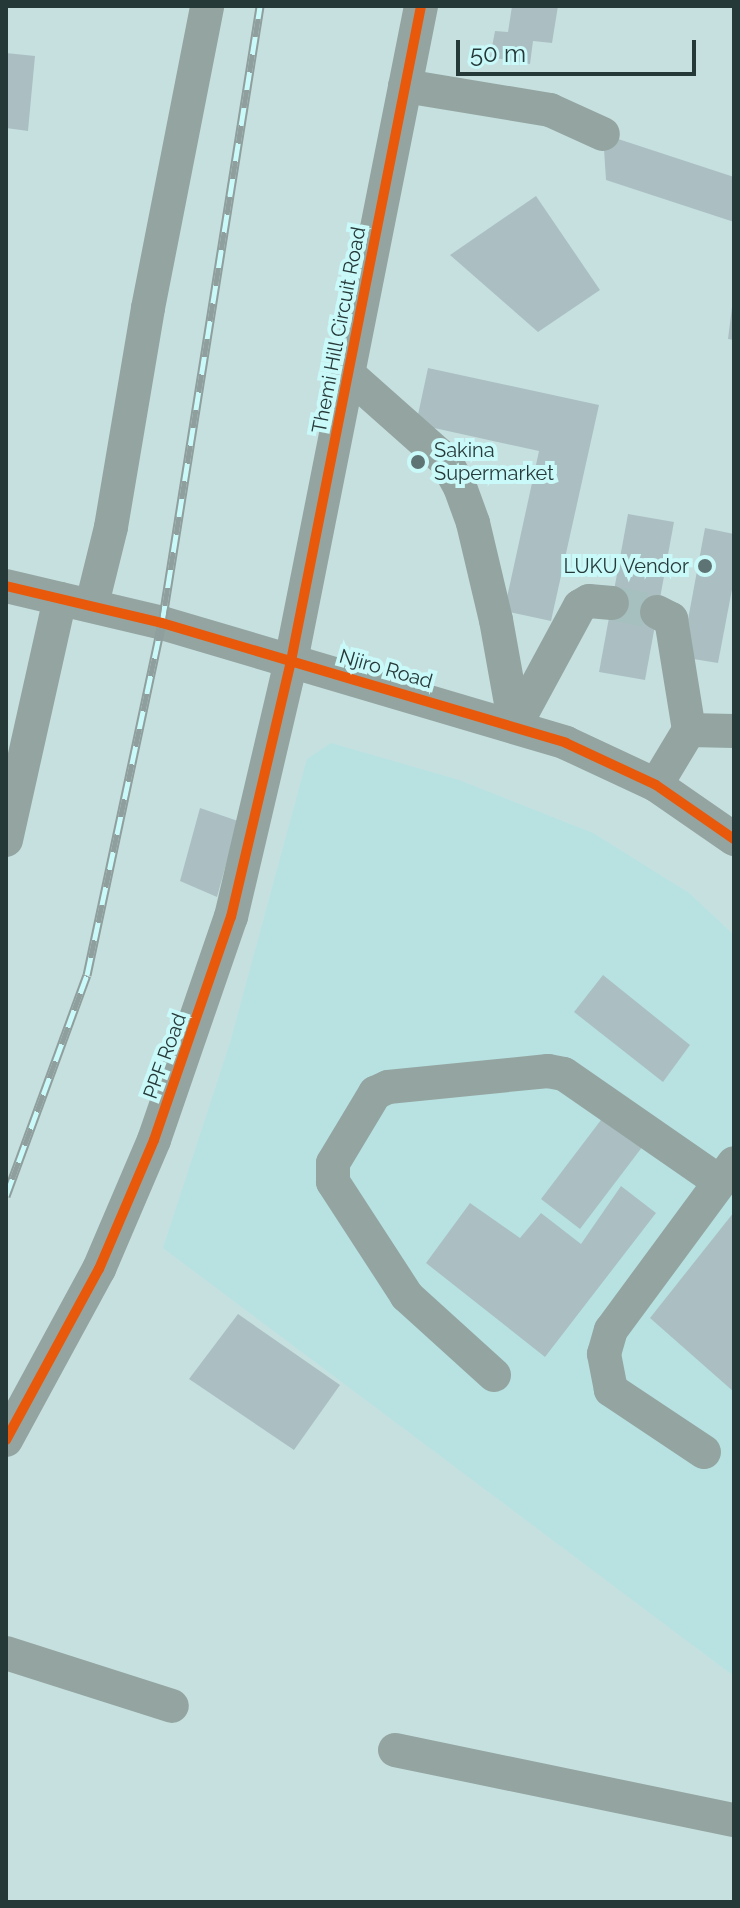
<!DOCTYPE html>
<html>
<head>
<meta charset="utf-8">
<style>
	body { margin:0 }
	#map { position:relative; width:740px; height:1908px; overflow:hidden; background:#c6e0e0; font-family:Raleway,sans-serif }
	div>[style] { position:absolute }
	.built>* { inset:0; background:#b7e2e1 }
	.building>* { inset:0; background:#abbfc2 }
	.minor-tunnel>* { height:34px; margin-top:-17px; transform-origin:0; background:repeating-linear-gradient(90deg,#a6bfbf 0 34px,transparent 0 51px) }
	.minor>* { height:34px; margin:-17px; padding:0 17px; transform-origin:17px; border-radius:17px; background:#94a5a1 }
	.rail>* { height:9px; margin-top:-4.5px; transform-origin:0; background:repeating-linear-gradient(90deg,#c9f9f8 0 18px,#8f9f9d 0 36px); box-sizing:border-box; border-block:2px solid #8f9f9d }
	.cycleway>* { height:10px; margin:-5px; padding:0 5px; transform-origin:5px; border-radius:5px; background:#e8590c }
	.dots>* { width:22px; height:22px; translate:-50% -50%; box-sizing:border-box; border:4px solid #c9f9f8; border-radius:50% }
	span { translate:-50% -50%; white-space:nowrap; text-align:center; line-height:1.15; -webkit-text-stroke:8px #c9f9f8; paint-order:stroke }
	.street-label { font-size:20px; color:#263939 }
	.poi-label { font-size:20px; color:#263939 }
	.left { translate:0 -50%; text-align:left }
	.right { translate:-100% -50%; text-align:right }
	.frame { position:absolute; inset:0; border:8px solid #263939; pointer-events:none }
	.scale { position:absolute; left:456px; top:40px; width:240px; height:36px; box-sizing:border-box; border:4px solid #263939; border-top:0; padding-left:10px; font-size:24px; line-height:28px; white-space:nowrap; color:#263939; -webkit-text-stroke:6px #c9f9f8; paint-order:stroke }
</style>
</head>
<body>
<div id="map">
	<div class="built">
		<i style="clip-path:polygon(331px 743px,459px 780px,593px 833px,689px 893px,734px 935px,734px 1676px,163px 1248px,230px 1043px,307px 759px)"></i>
	</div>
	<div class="building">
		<i style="clip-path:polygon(512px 6px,558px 6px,552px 43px,533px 41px,530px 64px,490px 57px,495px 31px,508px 32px)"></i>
		<i style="clip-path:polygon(6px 53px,35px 56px,28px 131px,6px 128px)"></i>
		<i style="clip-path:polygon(603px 134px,734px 177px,734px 222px,606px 180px)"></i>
		<i style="clip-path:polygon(536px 196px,600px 290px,538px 332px,450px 255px)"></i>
		<i style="clip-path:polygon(732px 307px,734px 307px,734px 340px,728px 339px)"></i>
		<i style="clip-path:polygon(428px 368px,599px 405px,551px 621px,504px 611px,539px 451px,416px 424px)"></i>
		<i style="clip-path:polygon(628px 514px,674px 522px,645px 680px,599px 672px)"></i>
		<i style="clip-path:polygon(705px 528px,734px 534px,734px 579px,718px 663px,681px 657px)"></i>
		<i style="clip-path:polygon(200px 808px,238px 821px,217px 897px,180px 881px)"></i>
		<i style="clip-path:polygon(603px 975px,690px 1045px,663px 1082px,574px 1012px)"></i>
		<i style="clip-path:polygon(607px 1112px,646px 1142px,580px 1229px,541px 1199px)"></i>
		<i style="clip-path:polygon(621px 1186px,656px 1213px,545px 1357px,426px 1263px,470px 1203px,520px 1238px,541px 1213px,581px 1244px)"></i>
		<i style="clip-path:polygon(734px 1212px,734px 1392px,650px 1318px)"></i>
		<i style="clip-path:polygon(238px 1314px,340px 1385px,294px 1450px,189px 1379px)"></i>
	</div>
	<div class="minor-tunnel">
		<i style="left:612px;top:603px;width:46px;rotate:11.3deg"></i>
	</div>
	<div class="minor">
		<i style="left:405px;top:86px;width:147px;rotate:9.4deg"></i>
		<i style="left:550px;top:110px;width:58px;rotate:24.4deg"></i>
		<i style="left:348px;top:374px;width:130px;rotate:41.6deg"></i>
		<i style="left:445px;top:460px;width:31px;rotate:61deg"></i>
		<i style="left:460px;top:487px;width:38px;rotate:70deg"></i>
		<i style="left:473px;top:523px;width:100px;rotate:76.7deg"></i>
		<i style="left:496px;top:620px;width:108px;rotate:79.8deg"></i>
		<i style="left:6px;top:586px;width:160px;rotate:13.3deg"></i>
		<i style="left:162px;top:623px;width:421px;rotate:16.5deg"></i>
		<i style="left:566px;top:743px;width:99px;rotate:25deg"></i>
		<i style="left:656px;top:785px;width:95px;rotate:34.7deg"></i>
		<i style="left:92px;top:604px;width:79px;rotate:-76.1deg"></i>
		<i style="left:111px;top:527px;width:222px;rotate:-80.4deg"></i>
		<i style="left:148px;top:308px;width:308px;rotate:-78.9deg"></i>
		<i style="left:657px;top:612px;width:16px;rotate:27deg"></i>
		<i style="left:671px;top:619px;width:112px;rotate:80.8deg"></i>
		<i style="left:515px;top:726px;width:136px;rotate:-61.6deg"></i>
		<i style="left:580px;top:606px;width:10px;rotate:-29deg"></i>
		<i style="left:589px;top:601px;width:23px;rotate:5deg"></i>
		<i style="left:656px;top:785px;width:64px;rotate:-59deg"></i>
		<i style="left:689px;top:730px;width:45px;rotate:1.3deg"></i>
		<i style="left:6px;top:840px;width:247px;rotate:-77.4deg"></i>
		<i style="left:494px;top:1375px;width:118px;rotate:-137.8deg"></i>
		<i style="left:407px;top:1296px;width:136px;rotate:-123deg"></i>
		<i style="left:333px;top:1182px;width:19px;rotate:-90deg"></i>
		<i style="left:333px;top:1163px;width:82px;rotate:-59deg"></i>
		<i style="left:375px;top:1093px;width:14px;rotate:-25deg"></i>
		<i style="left:388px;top:1087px;width:161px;rotate:-5.7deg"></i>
		<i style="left:548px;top:1071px;width:16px;rotate:11deg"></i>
		<i style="left:564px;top:1074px;width:190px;rotate:34.7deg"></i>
		<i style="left:6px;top:1440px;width:195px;rotate:-61.5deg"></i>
		<i style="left:99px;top:1269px;width:140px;rotate:-66.9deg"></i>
		<i style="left:154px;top:1140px;width:236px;rotate:-71deg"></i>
		<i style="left:231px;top:917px;width:263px;rotate:-76.8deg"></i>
		<i style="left:291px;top:661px;width:668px;rotate:-78.77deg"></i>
		<i style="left:704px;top:1452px;width:112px;rotate:-146.3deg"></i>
		<i style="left:611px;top:1390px;width:37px;rotate:-101deg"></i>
		<i style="left:604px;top:1354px;width:25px;rotate:-74deg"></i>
		<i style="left:611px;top:1330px;width:207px;rotate:-53.6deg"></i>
		<i style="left:6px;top:1653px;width:174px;rotate:17.7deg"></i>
		<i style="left:395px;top:1750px;width:346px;rotate:11.7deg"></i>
	</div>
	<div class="rail">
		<i style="left:6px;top:1196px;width:235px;rotate:-69.9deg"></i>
		<i style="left:87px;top:975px;width:360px;rotate:-78deg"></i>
		<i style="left:162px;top:623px;width:625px;rotate:-80.97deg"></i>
	</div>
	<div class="cycleway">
		<i style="left:6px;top:586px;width:160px;rotate:13.3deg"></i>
		<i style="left:162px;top:623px;width:421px;rotate:16.5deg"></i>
		<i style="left:566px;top:743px;width:99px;rotate:25deg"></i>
		<i style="left:656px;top:785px;width:95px;rotate:34.7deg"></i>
		<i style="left:6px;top:1440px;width:195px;rotate:-61.5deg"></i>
		<i style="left:99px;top:1269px;width:140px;rotate:-66.9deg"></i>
		<i style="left:154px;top:1140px;width:236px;rotate:-71deg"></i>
		<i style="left:231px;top:917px;width:263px;rotate:-76.8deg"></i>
		<i style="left:291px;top:661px;width:668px;rotate:-78.77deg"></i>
	</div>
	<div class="dots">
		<i style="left:418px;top:462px;background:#5e7373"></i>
		<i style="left:705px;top:566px;background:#5e7373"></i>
	</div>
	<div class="street-label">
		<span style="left:339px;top:330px;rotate:-79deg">Themi Hill Circuit Road</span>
		<span style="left:386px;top:669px;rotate:16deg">Njiro Road</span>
		<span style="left:165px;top:1056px;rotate:-70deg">PPF Road</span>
	</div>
	<div class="poi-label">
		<span class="left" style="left:434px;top:462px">Sakina<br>Supermarket</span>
		<span class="right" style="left:689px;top:566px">LUKU Vendor</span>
	</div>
	<div class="frame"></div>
	<div class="scale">50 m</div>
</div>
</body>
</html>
